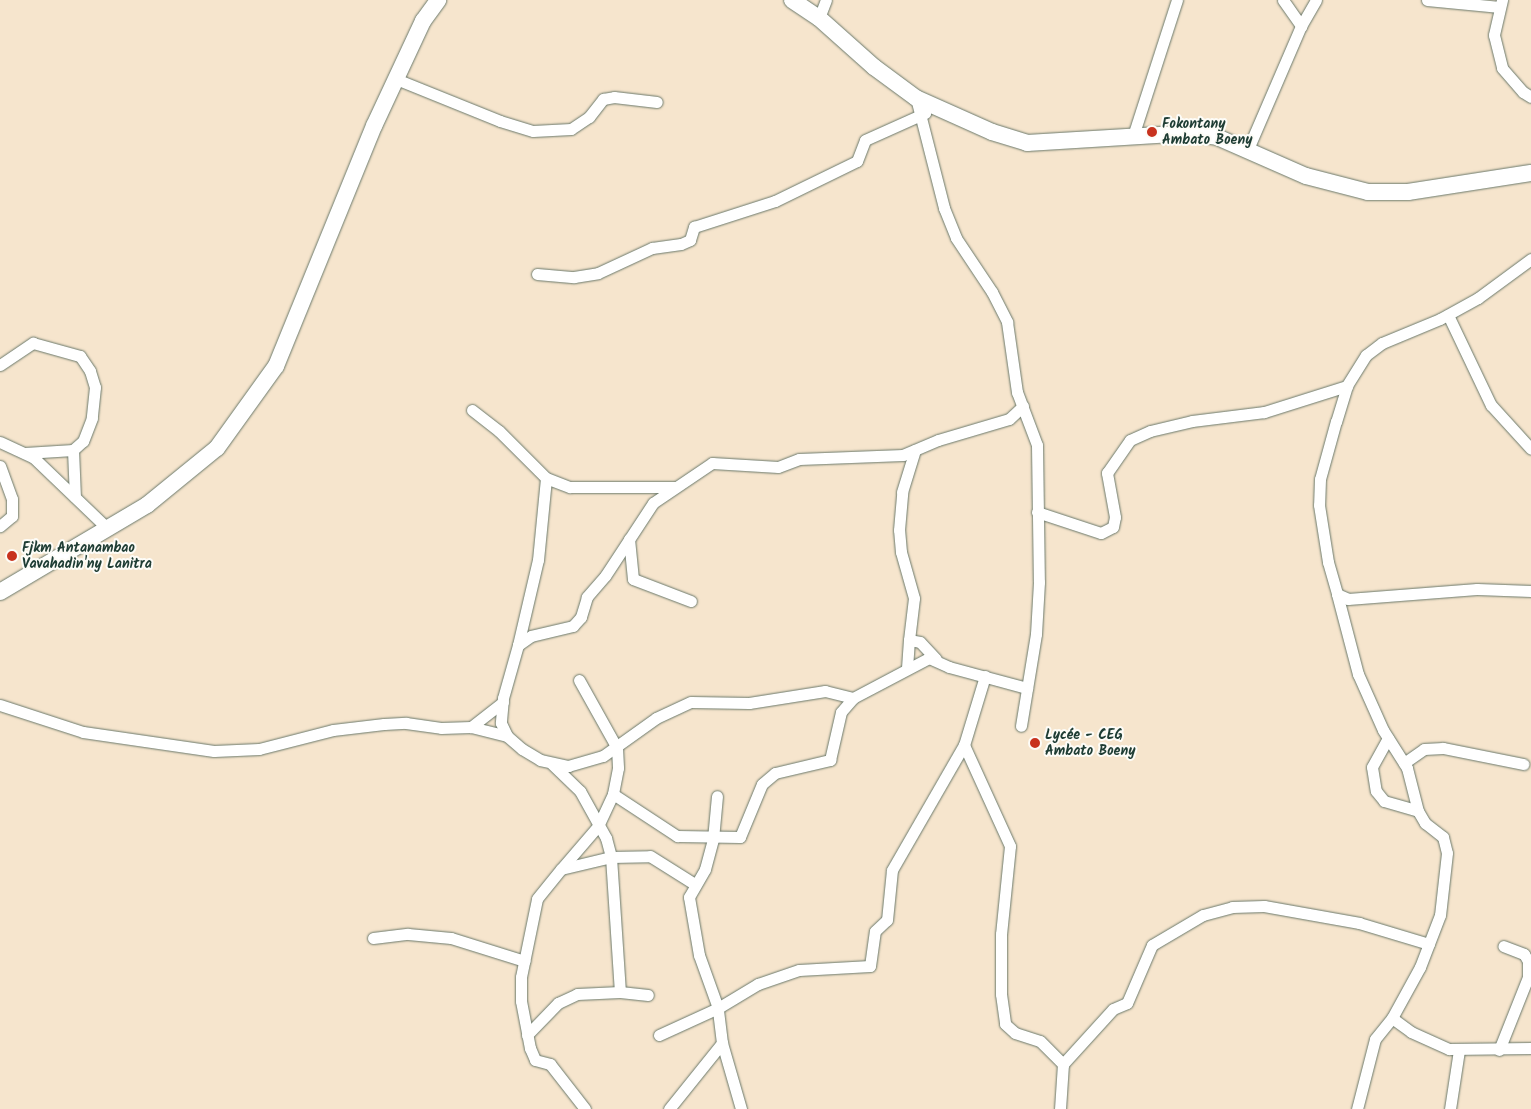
<!DOCTYPE html>
<html>
<head>
<meta charset="utf-8">
<style>
	body { margin:0 }
	#map { position:relative; width:1531px; height:1109px; overflow:hidden; background:#f6e5cd; font-family:Kalam,sans-serif }
	div>[style] { position:absolute }
	.roads { filter:drop-shadow(0 0 1px #6a786a) drop-shadow(0 0 1px #6a786a) }
	.street>* { height:11px; margin:-5.5px; padding:0 5.5px; transform-origin:5.5px; border-radius:5.5px; background:#fff }
	.secondary>* { height:16px; margin:-8px; padding:0 8px; transform-origin:8px; border-radius:8px; background:#fff }
	.dots>* { width:14px; height:14px; translate:-50% -50%; box-sizing:border-box; border:2px solid #fdfcf7; border-radius:50% }
	span { translate:-50% -50%; white-space:nowrap; text-align:center; line-height:1.15; -webkit-text-stroke:4px #fdfcf7; paint-order:stroke }
	.poi-label { font-size:14px; color:#1f3d34; font-weight:700 }
	.left { translate:0 -50%; text-align:left }
</style>
</head>
<body>
<div id="map">
	<div class="roads">
		<div class="street">
			<i style="left:1283px;top:0;width:32px;rotate:55deg"></i>
			<i style="left:1427px;top:0;width:73px;rotate:5.5deg"></i>
			<i style="left:1502px;top:0;width:36px;rotate:103deg"></i>
			<i style="left:1494px;top:35px;width:34px;rotate:76deg"></i>
			<i style="left:1502px;top:68px;width:32px;rotate:49deg"></i>
			<i style="left:1523px;top:92px;width:9px;rotate:32deg"></i>
			<i style="left:819px;top:18px;width:19px;rotate:-69deg"></i>
			<i style="left:396px;top:79px;width:112px;rotate:22deg"></i>
			<i style="left:500px;top:121px;width:34px;rotate:17deg"></i>
			<i style="left:533px;top:131px;width:38px;rotate:-3deg"></i>
			<i style="left:571px;top:129px;width:22px;rotate:-34deg"></i>
			<i style="left:589px;top:117px;width:23px;rotate:-52deg"></i>
			<i style="left:603px;top:99px;width:11px;rotate:-10deg"></i>
			<i style="left:614px;top:97px;width:43px;rotate:6.6deg"></i>
			<i style="left:916px;top:98px;width:114px;rotate:75.7deg"></i>
			<i style="left:944px;top:208px;width:32px;rotate:68deg"></i>
			<i style="left:956px;top:238px;width:65px;rotate:56.3deg"></i>
			<i style="left:992px;top:292px;width:34px;rotate:63deg"></i>
			<i style="left:1007px;top:322px;width:71px;rotate:81.9deg"></i>
			<i style="left:1017px;top:392px;width:57px;rotate:69.3deg"></i>
			<i style="left:1037px;top:445px;width:137px;rotate:89.2deg"></i>
			<i style="left:1039px;top:582px;width:52px;rotate:93.3deg"></i>
			<i style="left:1036px;top:634px;width:93px;rotate:99.3deg"></i>
			<i style="left:1133px;top:136px;width:143px;rotate:-72.1deg"></i>
			<i style="left:1248px;top:149px;width:134px;rotate:-66.7deg"></i>
			<i style="left:1301px;top:26px;width:30px;rotate:-60deg"></i>
			<i style="left:1531px;top:259px;width:66px;rotate:143.7deg"></i>
			<i style="left:1478px;top:298px;width:43px;rotate:151.1deg"></i>
			<i style="left:1440px;top:319px;width:63px;rotate:157.5deg"></i>
			<i style="left:1382px;top:343px;width:20px;rotate:143deg"></i>
			<i style="left:1366px;top:355px;width:36px;rotate:122deg"></i>
			<i style="left:1347px;top:386px;width:37px;rotate:107deg"></i>
			<i style="left:1336px;top:421px;width:60px;rotate:105.4deg"></i>
			<i style="left:1320px;top:479px;width:26px;rotate:92deg"></i>
			<i style="left:1319px;top:505px;width:58px;rotate:81deg"></i>
			<i style="left:1328px;top:562px;width:33px;rotate:74deg"></i>
			<i style="left:1337px;top:594px;width:12px;rotate:24deg"></i>
			<i style="left:1348px;top:599px;width:129px;rotate:-4.4deg"></i>
			<i style="left:1477px;top:589px;width:54px;rotate:2.1deg"></i>
			<i style="left:537px;top:274px;width:37px;rotate:5deg"></i>
			<i style="left:574px;top:277px;width:24px;rotate:-9deg"></i>
			<i style="left:598px;top:273px;width:60px;rotate:-24.8deg"></i>
			<i style="left:652px;top:248px;width:29px;rotate:-8deg"></i>
			<i style="left:681px;top:244px;width:10px;rotate:-24deg"></i>
			<i style="left:690px;top:240px;width:14px;rotate:-73deg"></i>
			<i style="left:694px;top:227px;width:85px;rotate:-17.8deg"></i>
			<i style="left:775px;top:201px;width:91px;rotate:-26deg"></i>
			<i style="left:857px;top:161px;width:22px;rotate:-69deg"></i>
			<i style="left:865px;top:140px;width:66px;rotate:-24.2deg"></i>
			<i style="left:1448px;top:315px;width:100px;rotate:64.5deg"></i>
			<i style="left:1491px;top:405px;width:59px;rotate:47.7deg"></i>
			<i style="left:0;top:365px;width:40px;rotate:-34deg"></i>
			<i style="left:33px;top:343px;width:49px;rotate:15.5deg"></i>
			<i style="left:80px;top:356px;width:18px;rotate:56deg"></i>
			<i style="left:90px;top:371px;width:17px;rotate:73deg"></i>
			<i style="left:95px;top:387px;width:31px;rotate:96deg"></i>
			<i style="left:92px;top:418px;width:25px;rotate:111deg"></i>
			<i style="left:83px;top:441px;width:13px;rotate:138deg"></i>
			<i style="left:73px;top:450px;width:47px;rotate:87.6deg"></i>
			<i style="left:1023px;top:406px;width:19px;rotate:137deg"></i>
			<i style="left:1009px;top:419px;width:74px;rotate:163.5deg"></i>
			<i style="left:938px;top:440px;width:38px;rotate:157deg"></i>
			<i style="left:903px;top:455px;width:104px;rotate:177.8deg"></i>
			<i style="left:799px;top:459px;width:22px;rotate:159deg"></i>
			<i style="left:778px;top:467px;width:66px;rotate:-176.5deg"></i>
			<i style="left:712px;top:463px;width:71px;rotate:145.9deg"></i>
			<i style="left:653px;top:503px;width:87px;rotate:123.3deg"></i>
			<i style="left:605px;top:576px;width:28px;rotate:131deg"></i>
			<i style="left:587px;top:597px;width:21px;rotate:107deg"></i>
			<i style="left:581px;top:617px;width:12px;rotate:132deg"></i>
			<i style="left:573px;top:626px;width:43px;rotate:166.6deg"></i>
			<i style="left:531px;top:636px;width:16px;rotate:145deg"></i>
			<i style="left:518px;top:645px;width:55px;rotate:105.8deg"></i>
			<i style="left:503px;top:698px;width:25px;rotate:95deg"></i>
			<i style="left:501px;top:723px;width:14px;rotate:65deg"></i>
			<i style="left:507px;top:736px;width:20px;rotate:41deg"></i>
			<i style="left:522px;top:749px;width:21px;rotate:31deg"></i>
			<i style="left:540px;top:760px;width:29px;rotate:12deg"></i>
			<i style="left:568px;top:766px;width:36px;rotate:-16deg"></i>
			<i style="left:603px;top:756px;width:65px;rotate:-35.6deg"></i>
			<i style="left:656px;top:718px;width:38px;rotate:-25deg"></i>
			<i style="left:691px;top:702px;width:58px;rotate:1deg"></i>
			<i style="left:749px;top:703px;width:77px;rotate:-9deg"></i>
			<i style="left:825px;top:691px;width:29px;rotate:14deg"></i>
			<i style="left:853px;top:698px;width:86px;rotate:-27.8deg"></i>
			<i style="left:929px;top:658px;width:22px;rotate:24deg"></i>
			<i style="left:949px;top:667px;width:81px;rotate:15.1deg"></i>
			<i style="left:472px;top:410px;width:34px;rotate:38deg"></i>
			<i style="left:499px;top:431px;width:66px;rotate:45deg"></i>
			<i style="left:546px;top:478px;width:26px;rotate:21deg"></i>
			<i style="left:570px;top:487px;width:105px"></i>
			<i style="left:0;top:442px;width:38px;rotate:25deg"></i>
			<i style="left:34px;top:458px;width:103px;rotate:43.8deg"></i>
			<i style="left:25px;top:453px;width:48px;rotate:-3.6deg"></i>
			<i style="left:0;top:466px;width:35px;rotate:70deg"></i>
			<i style="left:12px;top:499px;width:17px;rotate:90deg"></i>
			<i style="left:12px;top:516px;width:16px;rotate:140deg"></i>
			<i style="left:1037px;top:512px;width:67px;rotate:18.2deg"></i>
			<i style="left:1101px;top:533px;width:13px;rotate:-27deg"></i>
			<i style="left:1113px;top:527px;width:10px;rotate:-79deg"></i>
			<i style="left:1115px;top:517px;width:45px;rotate:-100.3deg"></i>
			<i style="left:1107px;top:473px;width:40px;rotate:-55.1deg"></i>
			<i style="left:1130px;top:440px;width:22px;rotate:-24deg"></i>
			<i style="left:1150px;top:431px;width:43px;rotate:-13.4deg"></i>
			<i style="left:1192px;top:421px;width:73px;rotate:-7.1deg"></i>
			<i style="left:1264px;top:412px;width:87px;rotate:-17.4deg"></i>
			<i style="left:629px;top:539px;width:40px;rotate:84.3deg"></i>
			<i style="left:633px;top:579px;width:62px;rotate:20.8deg"></i>
			<i style="left:1337px;top:594px;width:83px;rotate:75.3deg"></i>
			<i style="left:1358px;top:674px;width:61px;rotate:65.9deg"></i>
			<i style="left:1383px;top:730px;width:45px;rotate:57.7deg"></i>
			<i style="left:1407px;top:768px;width:44px;rotate:75.7deg"></i>
			<i style="left:1418px;top:811px;width:14px;rotate:60deg"></i>
			<i style="left:1425px;top:823px;width:23px;rotate:38deg"></i>
			<i style="left:1443px;top:837px;width:16px;rotate:76deg"></i>
			<i style="left:1447px;top:853px;width:62px;rotate:96.4deg"></i>
			<i style="left:1440px;top:915px;width:56px;rotate:111deg"></i>
			<i style="left:1420px;top:967px;width:58px;rotate:118.8deg"></i>
			<i style="left:1392px;top:1018px;width:27px;rotate:129deg"></i>
			<i style="left:1375px;top:1039px;width:72px;rotate:104.4deg"></i>
			<i style="left:909px;top:640px;width:42px;rotate:-83.2deg"></i>
			<i style="left:914px;top:598px;width:48px;rotate:-105.8deg"></i>
			<i style="left:901px;top:552px;width:22px;rotate:-95deg"></i>
			<i style="left:899px;top:530px;width:38px;rotate:-85deg"></i>
			<i style="left:902px;top:492px;width:44px;rotate:-72.8deg"></i>
			<i style="left:518px;top:645px;width:87px;rotate:-76.8deg"></i>
			<i style="left:538px;top:560px;width:82px;rotate:-84.4deg"></i>
			<i style="left:907px;top:668px;width:28px;rotate:-86deg"></i>
			<i style="left:909px;top:640px;width:11px;rotate:10deg"></i>
			<i style="left:920px;top:642px;width:23px;rotate:47deg"></i>
			<i style="left:985px;top:676px;width:72px;rotate:106.9deg"></i>
			<i style="left:964px;top:745px;width:111px;rotate:65.5deg"></i>
			<i style="left:1010px;top:846px;width:88px;rotate:95.8deg"></i>
			<i style="left:1001px;top:934px;width:60px;rotate:90deg"></i>
			<i style="left:1001px;top:994px;width:30px;rotate:82deg"></i>
			<i style="left:1005px;top:1024px;width:13px;rotate:42deg"></i>
			<i style="left:1015px;top:1033px;width:26px;rotate:18deg"></i>
			<i style="left:1040px;top:1041px;width:33px;rotate:45deg"></i>
			<i style="left:579px;top:680px;width:78px;rotate:60.8deg"></i>
			<i style="left:617px;top:748px;width:20px;rotate:87deg"></i>
			<i style="left:618px;top:768px;width:26px;rotate:101deg"></i>
			<i style="left:613px;top:794px;width:35px;rotate:115deg"></i>
			<i style="left:598px;top:826px;width:57px;rotate:130.7deg"></i>
			<i style="left:561px;top:869px;width:51px;rotate:-13.5deg"></i>
			<i style="left:611px;top:857px;width:135px;rotate:86.2deg"></i>
			<i style="left:503px;top:702px;width:41px;rotate:142deg"></i>
			<i style="left:471px;top:727px;width:37px;rotate:14deg"></i>
			<i style="left:0;top:705px;width:87px;rotate:18deg"></i>
			<i style="left:83px;top:732px;width:132px;rotate:8.3deg"></i>
			<i style="left:214px;top:751px;width:45px;rotate:-2.5deg"></i>
			<i style="left:259px;top:749px;width:76px;rotate:-14.4deg"></i>
			<i style="left:333px;top:730px;width:51px;rotate:-6.7deg"></i>
			<i style="left:384px;top:724px;width:22px;rotate:-3deg"></i>
			<i style="left:406px;top:723px;width:35px;rotate:8deg"></i>
			<i style="left:441px;top:728px;width:30px;rotate:-2deg"></i>
			<i style="left:1388px;top:738px;width:33px;rotate:119deg"></i>
			<i style="left:1372px;top:767px;width:24px;rotate:81deg"></i>
			<i style="left:1376px;top:791px;width:13px;rotate:51deg"></i>
			<i style="left:1384px;top:801px;width:35px;rotate:16deg"></i>
			<i style="left:1404px;top:763px;width:24px;rotate:-35deg"></i>
			<i style="left:1424px;top:749px;width:19px;rotate:-3deg"></i>
			<i style="left:1443px;top:748px;width:82px;rotate:11.3deg"></i>
			<i style="left:552px;top:764px;width:39px;rotate:44deg"></i>
			<i style="left:580px;top:791px;width:54px;rotate:61deg"></i>
			<i style="left:606px;top:838px;width:20px;rotate:75deg"></i>
			<i style="left:611px;top:857px;width:39px;rotate:-1deg"></i>
			<i style="left:650px;top:856px;width:54px;rotate:32.2deg"></i>
			<i style="left:613px;top:794px;width:77px;rotate:33.3deg"></i>
			<i style="left:677px;top:836px;width:63px;rotate:0.9deg"></i>
			<i style="left:740px;top:837px;width:57px;rotate:-67.5deg"></i>
			<i style="left:762px;top:784px;width:17px;rotate:-40deg"></i>
			<i style="left:775px;top:773px;width:57px;rotate:-13.3deg"></i>
			<i style="left:830px;top:760px;width:49px;rotate:-77.1deg"></i>
			<i style="left:841px;top:712px;width:18px;rotate:-49deg"></i>
			<i style="left:561px;top:869px;width:38px;rotate:129deg"></i>
			<i style="left:537px;top:899px;width:80px;rotate:101.6deg"></i>
			<i style="left:521px;top:977px;width:24px;rotate:90deg"></i>
			<i style="left:521px;top:1001px;width:48px;rotate:79.2deg"></i>
			<i style="left:530px;top:1048px;width:13px;rotate:67deg"></i>
			<i style="left:535px;top:1060px;width:16px;rotate:15deg"></i>
			<i style="left:550px;top:1064px;width:57px;rotate:52.1deg"></i>
			<i style="left:373px;top:938px;width:35px;rotate:-7deg"></i>
			<i style="left:408px;top:934px;width:43px;rotate:5.3deg"></i>
			<i style="left:451px;top:938px;width:77px;rotate:17.3deg"></i>
			<i style="left:1392px;top:1018px;width:24px;rotate:36deg"></i>
			<i style="left:1411px;top:1032px;width:42px;rotate:24.1deg"></i>
			<i style="left:1449px;top:1049px;width:82px;rotate:-0.7deg"></i>
			<i style="left:527px;top:1035px;width:45px;rotate:-45.9deg"></i>
			<i style="left:558px;top:1003px;width:21px;rotate:-25deg"></i>
			<i style="left:577px;top:994px;width:43px;rotate:-2.7deg"></i>
			<i style="left:620px;top:992px;width:28px;rotate:6deg"></i>
			<i style="left:659px;top:1035px;width:65px;rotate:-24.6deg"></i>
			<i style="left:718px;top:1008px;width:56px;rotate:-109.7deg"></i>
			<i style="left:699px;top:955px;width:59px;rotate:-99.8deg"></i>
			<i style="left:689px;top:897px;width:32px;rotate:-60deg"></i>
			<i style="left:705px;top:869px;width:31px;rotate:-75deg"></i>
			<i style="left:713px;top:839px;width:43px;rotate:-84.7deg"></i>
			<i style="left:722px;top:1043px;width:69px;rotate:73.9deg"></i>
			<i style="left:1499px;top:1050px;width:79px;rotate:-68.3deg"></i>
			<i style="left:1528px;top:977px;width:16px;rotate:-90deg"></i>
			<i style="left:1528px;top:961px;width:8px;rotate:-120deg"></i>
			<i style="left:1524px;top:954px;width:22px;rotate:-159deg"></i>
			<i style="left:669px;top:1109px;width:85px;rotate:-51.2deg"></i>
			<i style="left:722px;top:1043px;width:35px;rotate:-97deg"></i>
			<i style="left:718px;top:1008px;width:47px;rotate:-31deg"></i>
			<i style="left:758px;top:984px;width:43px;rotate:-18.9deg"></i>
			<i style="left:799px;top:970px;width:71px;rotate:-3.2deg"></i>
			<i style="left:870px;top:966px;width:35px;rotate:-82deg"></i>
			<i style="left:875px;top:931px;width:16px;rotate:-43deg"></i>
			<i style="left:887px;top:920px;width:50px;rotate:-84.3deg"></i>
			<i style="left:892px;top:870px;width:144px;rotate:-60.1deg"></i>
			<i style="left:1060px;top:1109px;width:45px;rotate:-86.2deg"></i>
			<i style="left:1063px;top:1064px;width:74px;rotate:-47.7deg"></i>
			<i style="left:1113px;top:1009px;width:15px;rotate:-23deg"></i>
			<i style="left:1127px;top:1003px;width:63px;rotate:-66.7deg"></i>
			<i style="left:1152px;top:945px;width:59px;rotate:-30.5deg"></i>
			<i style="left:1203px;top:915px;width:30px;rotate:-15deg"></i>
			<i style="left:1232px;top:907px;width:32px;rotate:-2deg"></i>
			<i style="left:1264px;top:906px;width:97px;rotate:10.1deg"></i>
			<i style="left:1359px;top:923px;width:73px;rotate:16.7deg"></i>
			<i style="left:1450px;top:1109px;width:60px;rotate:-81.3deg"></i>
		</div>
		<div class="secondary">
			<i style="left:792px;top:0;width:32px;rotate:34deg"></i>
			<i style="left:819px;top:18px;width:74px;rotate:41.7deg"></i>
			<i style="left:874px;top:67px;width:52px;rotate:36.4deg"></i>
			<i style="left:916px;top:98px;width:83px;rotate:24.1deg"></i>
			<i style="left:992px;top:132px;width:37px;rotate:17deg"></i>
			<i style="left:1027px;top:143px;width:162px;rotate:-3.5deg"></i>
			<i style="left:1189px;top:133px;width:28px;rotate:8deg"></i>
			<i style="left:1217px;top:137px;width:97px;rotate:23.7deg"></i>
			<i style="left:1306px;top:176px;width:64px;rotate:14.5deg"></i>
			<i style="left:1368px;top:192px;width:40px"></i>
			<i style="left:1408px;top:192px;width:124px;rotate:-8.8deg"></i>
			<i style="left:0;top:592px;width:171px;rotate:-30.6deg"></i>
			<i style="left:147px;top:505px;width:90px;rotate:-39.2deg"></i>
			<i style="left:217px;top:448px;width:101px;rotate:-54.3deg"></i>
			<i style="left:276px;top:366px;width:259px;rotate:-67.8deg"></i>
			<i style="left:374px;top:126px;width:116px;rotate:-65deg"></i>
			<i style="left:423px;top:21px;width:26px;rotate:-54deg"></i>
		</div>
	</div>
	<div class="dots">
		<i style="left:1152px;top:132px;background:#c8321e"></i>
		<i style="left:12px;top:556px;background:#c8321e"></i>
		<i style="left:1035px;top:743px;background:#c8321e"></i>
	</div>
	<div class="poi-label">
		<span class="left" style="left:1162px;top:132px">Fokontany<br>Ambato Boeny</span>
		<span class="left" style="left:22px;top:556px">Fjkm Antanambao<br>Vavahadin'ny Lanitra</span>
		<span class="left" style="left:1045px;top:743px">Lycée - CEG<br>Ambato Boeny</span>
	</div>
</div>
</body>
</html>
